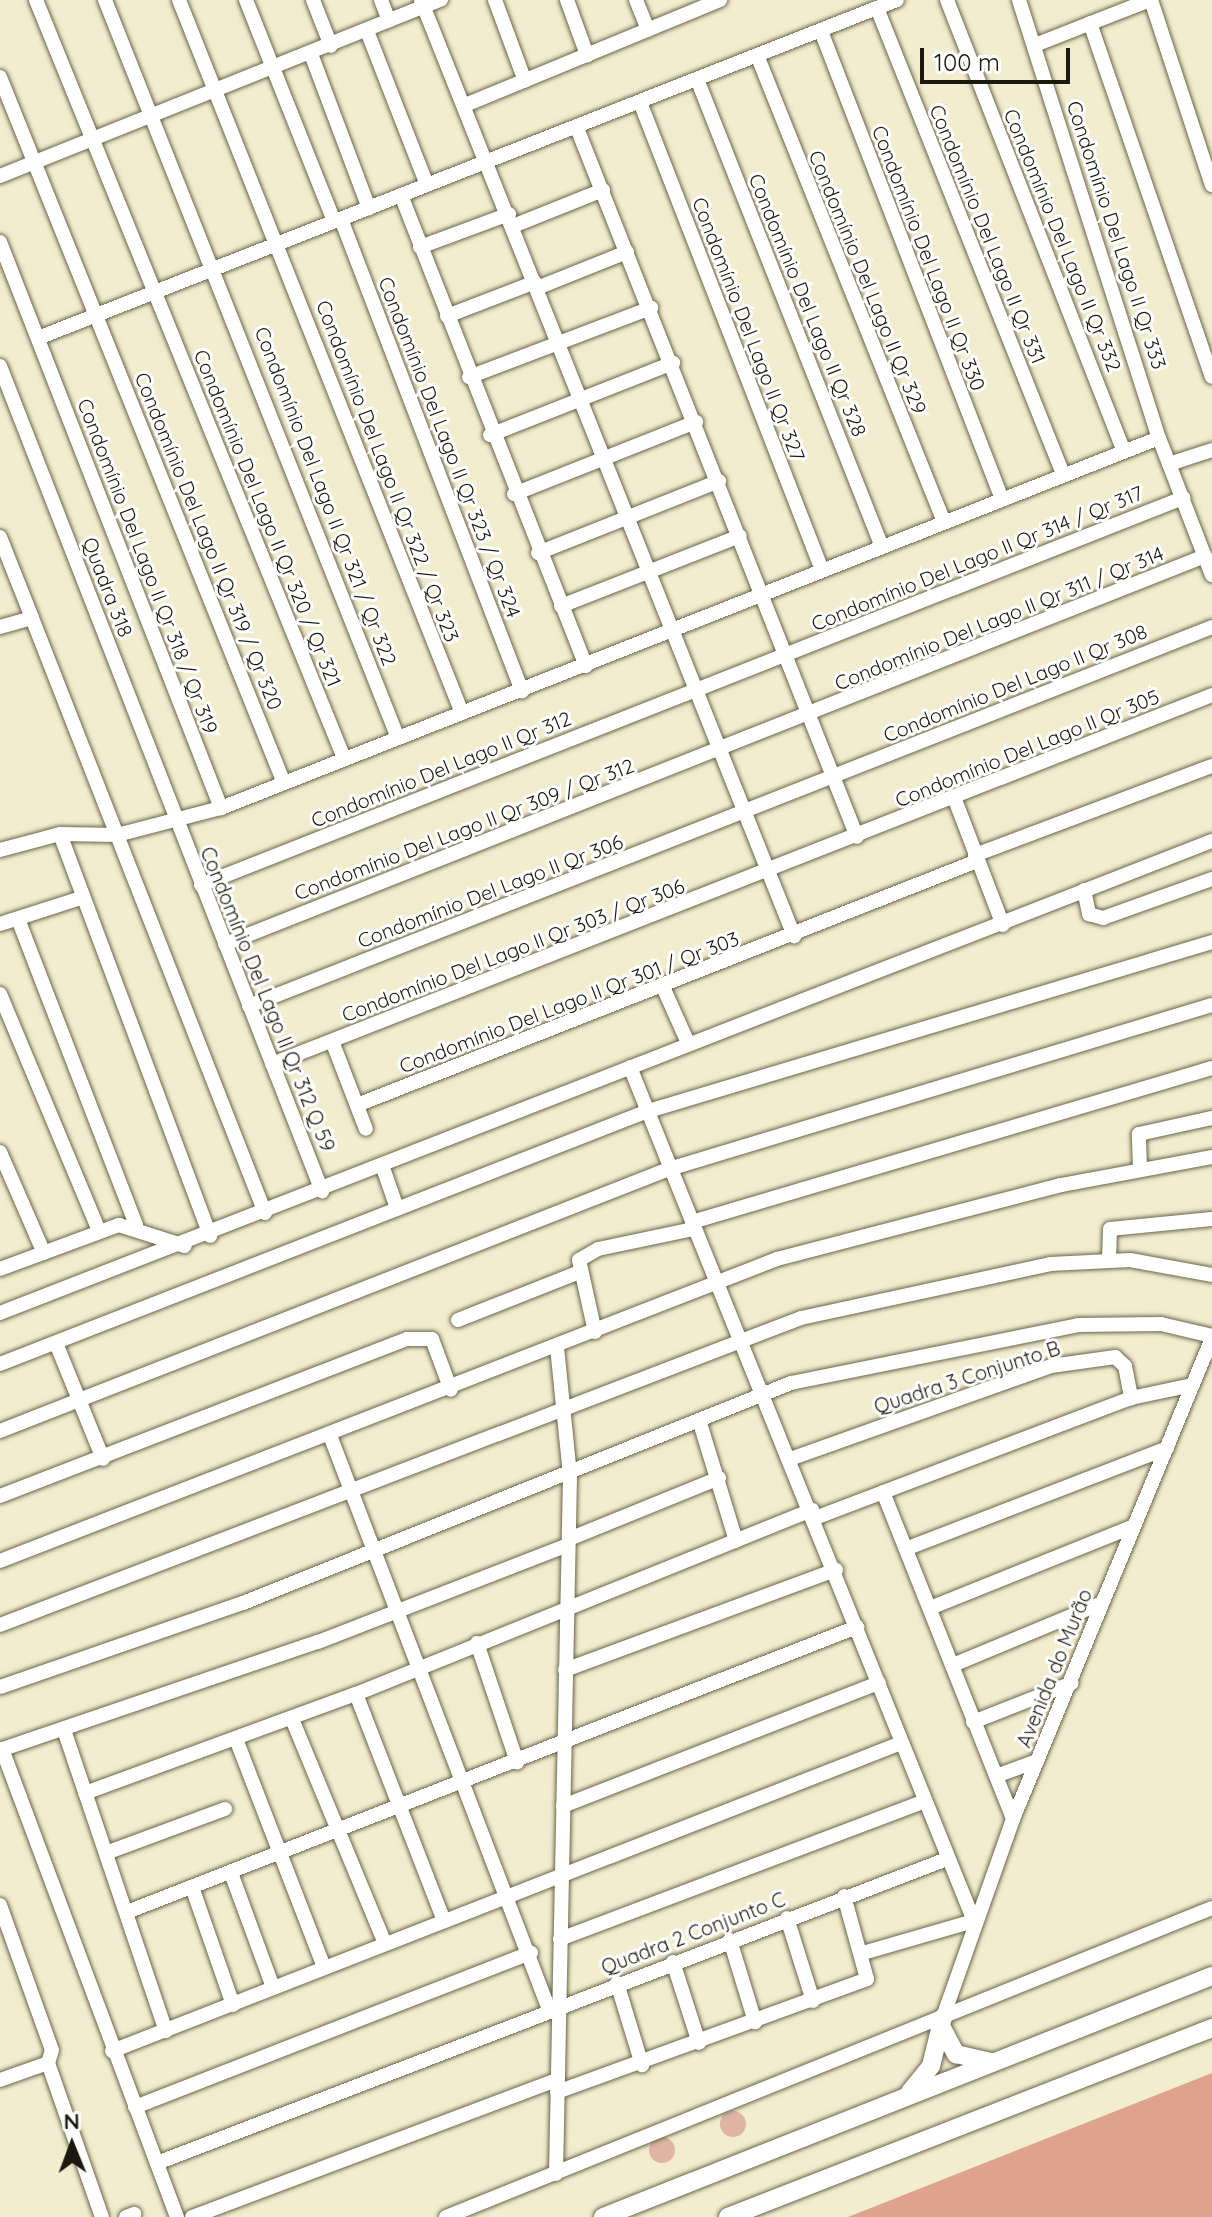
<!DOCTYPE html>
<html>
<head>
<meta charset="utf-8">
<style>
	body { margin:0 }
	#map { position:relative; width:1212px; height:2217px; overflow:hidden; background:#f2edcf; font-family:Quicksand,sans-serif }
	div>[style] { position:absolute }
	.green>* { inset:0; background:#dfb5a4 }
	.round { border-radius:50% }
	.forest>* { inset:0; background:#dfa38d }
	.roads { filter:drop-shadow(0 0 2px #6a654a) drop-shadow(0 0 2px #6a654a) }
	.minor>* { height:14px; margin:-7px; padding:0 7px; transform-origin:7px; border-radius:7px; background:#fff }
	.major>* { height:18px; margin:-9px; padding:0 9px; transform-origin:9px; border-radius:9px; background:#fff }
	span { translate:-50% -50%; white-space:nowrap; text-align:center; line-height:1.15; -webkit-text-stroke:6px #fff; paint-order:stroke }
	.street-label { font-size:20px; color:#1b190e }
	.north { position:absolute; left:32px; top:2105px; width:80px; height:80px; -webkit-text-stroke:6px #fff; paint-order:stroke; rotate:359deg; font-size:22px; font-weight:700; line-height:32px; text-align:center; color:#1b190e }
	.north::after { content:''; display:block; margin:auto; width:28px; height:36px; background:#1b190e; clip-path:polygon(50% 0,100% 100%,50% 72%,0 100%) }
	.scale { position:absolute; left:920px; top:48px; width:150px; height:36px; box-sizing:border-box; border:4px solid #1b190e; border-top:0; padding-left:10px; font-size:24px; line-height:28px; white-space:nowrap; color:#1b190e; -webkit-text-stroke:6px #fff; paint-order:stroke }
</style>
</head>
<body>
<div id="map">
	<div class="green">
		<i class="round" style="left:720px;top:2111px;width:26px;height:26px"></i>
		<i class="round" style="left:649px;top:2137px;width:26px;height:26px"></i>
	</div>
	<div class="forest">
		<i style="clip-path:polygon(1212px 2073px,1212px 2217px,848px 2217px)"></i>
	</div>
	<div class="roads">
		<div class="minor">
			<i style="left:36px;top:0;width:818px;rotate:67.89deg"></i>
			<i style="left:105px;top:0;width:794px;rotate:68.35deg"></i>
			<i style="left:179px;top:0;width:767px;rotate:68.35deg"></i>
			<i style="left:246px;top:0;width:238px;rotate:68.3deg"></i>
			<i style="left:313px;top:0;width:49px;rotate:68.6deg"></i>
			<i style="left:381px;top:0;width:22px;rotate:69deg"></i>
			<i style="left:421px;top:0;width:1008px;rotate:68.27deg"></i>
			<i style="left:495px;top:0;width:86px;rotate:69.7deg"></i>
			<i style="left:567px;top:0;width:59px;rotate:70deg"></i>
			<i style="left:636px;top:0;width:32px;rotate:68deg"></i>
			<i style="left:947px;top:0;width:484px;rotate:68.6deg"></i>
			<i style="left:1019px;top:0;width:460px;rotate:72.3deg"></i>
			<i style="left:1159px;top:438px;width:147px;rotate:68.9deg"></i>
			<i style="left:1151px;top:0;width:195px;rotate:71.8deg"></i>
			<i style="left:877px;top:8px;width:502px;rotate:68.24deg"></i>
			<i style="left:1090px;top:23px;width:374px;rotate:71deg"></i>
			<i style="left:367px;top:31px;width:165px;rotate:68.7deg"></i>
			<i style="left:821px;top:31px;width:502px;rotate:68.86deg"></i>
			<i style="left:1035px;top:45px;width:123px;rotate:-21.4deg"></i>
			<i style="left:311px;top:54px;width:165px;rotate:69.4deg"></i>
			<i style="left:757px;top:55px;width:503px;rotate:68.18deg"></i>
			<i style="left:0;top:77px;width:761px;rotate:68.09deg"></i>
			<i style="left:697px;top:79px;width:503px;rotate:68.43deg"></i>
			<i style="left:640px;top:102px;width:502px;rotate:68.75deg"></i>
			<i style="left:465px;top:105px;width:276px;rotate:-22.4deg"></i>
			<i style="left:577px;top:128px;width:762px;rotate:68.45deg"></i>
			<i style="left:0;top:176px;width:475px;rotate:-21.8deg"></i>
			<i style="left:401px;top:195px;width:506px;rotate:68.56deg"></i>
			<i style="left:341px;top:219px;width:506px;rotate:69.02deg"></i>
			<i style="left:513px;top:226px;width:97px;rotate:-21.8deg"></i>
			<i style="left:0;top:242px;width:608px;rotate:68.67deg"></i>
			<i style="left:420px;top:247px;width:95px;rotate:-20.3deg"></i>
			<i style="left:537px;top:288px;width:97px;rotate:-21.8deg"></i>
			<i style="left:447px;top:316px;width:94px;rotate:-21.1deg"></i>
			<i style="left:38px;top:338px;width:923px;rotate:-21.48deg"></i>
			<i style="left:0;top:366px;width:886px;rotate:68.68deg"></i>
			<i style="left:469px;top:377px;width:195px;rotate:-20.8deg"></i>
			<i style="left:490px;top:435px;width:197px;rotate:-21.5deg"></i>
			<i style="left:1169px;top:464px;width:45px;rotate:-18deg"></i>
			<i style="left:514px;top:494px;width:196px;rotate:-21.6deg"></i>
			<i style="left:0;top:537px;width:87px;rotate:68.4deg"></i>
			<i style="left:538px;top:553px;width:195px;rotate:-21.7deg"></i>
			<i style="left:561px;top:606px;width:192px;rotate:-21.4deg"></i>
			<i style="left:0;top:627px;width:33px;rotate:-16deg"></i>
			<i style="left:32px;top:618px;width:639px;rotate:68.61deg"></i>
			<i style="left:954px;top:797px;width:137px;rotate:69.1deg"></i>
			<i style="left:60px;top:834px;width:429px;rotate:69.5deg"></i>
			<i style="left:0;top:850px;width:62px;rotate:-14.9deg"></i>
			<i style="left:60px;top:834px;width:57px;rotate:1deg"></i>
			<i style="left:117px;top:835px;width:107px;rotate:-14.6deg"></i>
			<i style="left:221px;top:808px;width:1008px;rotate:-21.53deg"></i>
			<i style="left:975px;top:855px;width:253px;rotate:-20.6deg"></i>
			<i style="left:201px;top:885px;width:1056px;rotate:-21.51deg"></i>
			<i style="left:1084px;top:890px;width:25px;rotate:78deg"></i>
			<i style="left:1089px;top:914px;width:15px;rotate:16deg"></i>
			<i style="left:1103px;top:918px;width:116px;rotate:-19.7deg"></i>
			<i style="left:18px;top:919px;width:328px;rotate:68.9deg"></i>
			<i style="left:0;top:924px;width:82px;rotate:-17.8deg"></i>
			<i style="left:225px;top:944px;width:1054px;rotate:-21.6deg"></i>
			<i style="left:663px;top:987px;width:61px;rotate:65.9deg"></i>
			<i style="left:0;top:994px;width:257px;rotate:67.3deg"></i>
			<i style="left:249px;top:1006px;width:1035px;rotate:-21.48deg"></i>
			<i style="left:332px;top:1041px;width:94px;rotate:68.9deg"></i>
			<i style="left:272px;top:1064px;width:1010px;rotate:-21.43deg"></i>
			<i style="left:630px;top:1067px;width:921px;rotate:68.06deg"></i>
			<i style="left:357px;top:1105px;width:666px;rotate:-21.48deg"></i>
			<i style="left:0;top:1152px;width:110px;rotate:66.5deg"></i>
			<i style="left:383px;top:1168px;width:42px;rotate:70.7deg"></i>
			<i style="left:1140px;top:1168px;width:34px;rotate:-92deg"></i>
			<i style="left:1139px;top:1134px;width:75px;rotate:-12.4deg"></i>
			<i style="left:692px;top:1222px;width:542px;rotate:-16.5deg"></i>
			<i style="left:1109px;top:1259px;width:30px;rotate:-88deg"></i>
			<i style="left:1110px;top:1229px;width:102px;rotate:-5.6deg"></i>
			<i style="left:0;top:1269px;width:127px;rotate:-20.3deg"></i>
			<i style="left:119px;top:1225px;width:69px;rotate:17.7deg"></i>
			<i style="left:0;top:1313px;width:1301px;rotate:-21.28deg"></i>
			<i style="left:458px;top:1320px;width:130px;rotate:-21.6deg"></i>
			<i style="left:595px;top:1332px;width:74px;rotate:-102.5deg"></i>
			<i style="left:579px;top:1260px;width:22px;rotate:-30deg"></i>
			<i style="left:598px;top:1249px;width:98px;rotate:-11.8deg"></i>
			<i style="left:56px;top:1343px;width:125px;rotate:67.9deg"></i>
			<i style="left:0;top:1364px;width:692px;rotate:-21.34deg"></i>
			<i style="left:645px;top:1112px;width:592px;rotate:-16.69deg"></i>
			<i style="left:700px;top:1423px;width:123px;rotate:73deg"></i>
			<i style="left:0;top:1431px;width:718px;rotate:-21.39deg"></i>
			<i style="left:669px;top:1169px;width:567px;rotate:-16.81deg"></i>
			<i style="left:331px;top:1438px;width:614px;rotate:69.12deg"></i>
			<i style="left:790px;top:1459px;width:277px;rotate:-19.6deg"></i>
			<i style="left:1051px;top:1366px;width:65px;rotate:-8deg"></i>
			<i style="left:1115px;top:1357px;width:13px;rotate:42deg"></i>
			<i style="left:1125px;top:1366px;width:33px;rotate:79deg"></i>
			<i style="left:883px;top:1492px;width:352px;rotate:68.3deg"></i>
			<i style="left:0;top:1496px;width:436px;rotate:-21.1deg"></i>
			<i style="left:407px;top:1339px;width:25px"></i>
			<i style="left:432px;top:1339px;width:54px;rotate:69.6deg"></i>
			<i style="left:815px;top:1518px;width:338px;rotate:-20.8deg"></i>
			<i style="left:1131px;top:1398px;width:62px;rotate:-12deg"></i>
			<i style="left:569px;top:1539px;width:162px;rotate:-22.1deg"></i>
			<i style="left:908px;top:1548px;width:278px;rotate:-21.1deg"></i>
			<i style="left:0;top:1561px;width:834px;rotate:-21.24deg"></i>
			<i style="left:777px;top:1259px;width:293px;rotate:-14.6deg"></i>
			<i style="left:1061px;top:1185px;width:154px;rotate:-10.5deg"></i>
			<i style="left:930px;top:1608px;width:220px;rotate:-21.9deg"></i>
			<i style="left:0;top:1625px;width:858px;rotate:-20.97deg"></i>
			<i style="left:801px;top:1318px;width:255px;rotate:-12.2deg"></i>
			<i style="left:1050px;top:1264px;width:80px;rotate:-2.9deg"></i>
			<i style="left:1130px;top:1260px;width:83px;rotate:10.4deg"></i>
			<i style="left:477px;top:1643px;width:126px;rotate:71.4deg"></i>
			<i style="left:953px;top:1665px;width:161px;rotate:-22.6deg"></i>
			<i style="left:565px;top:1670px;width:289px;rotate:-20.3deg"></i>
			<i style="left:0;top:1687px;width:257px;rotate:-19.1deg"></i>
			<i style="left:243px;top:1603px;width:591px;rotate:-21.87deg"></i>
			<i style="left:791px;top:1383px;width:293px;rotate:-11.4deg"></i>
			<i style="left:1078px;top:1325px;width:83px;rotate:-0.7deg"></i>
			<i style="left:1161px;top:1324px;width:52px;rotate:13.2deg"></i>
			<i style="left:356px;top:1694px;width:243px;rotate:68.8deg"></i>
			<i style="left:292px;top:1719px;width:243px;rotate:67.5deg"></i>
			<i style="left:973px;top:1722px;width:106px;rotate:-21.5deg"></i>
			<i style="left:64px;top:1730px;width:318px;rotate:71.3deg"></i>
			<i style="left:236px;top:1739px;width:244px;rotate:68.9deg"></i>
			<i style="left:2px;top:1749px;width:500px;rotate:69.5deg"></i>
			<i style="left:0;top:1750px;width:336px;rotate:-18.8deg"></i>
			<i style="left:318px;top:1642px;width:268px;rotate:-21.2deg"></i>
			<i style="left:996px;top:1776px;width:44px;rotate:-20.1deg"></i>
			<i style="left:85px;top:1793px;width:289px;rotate:-20.1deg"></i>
			<i style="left:356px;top:1694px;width:492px;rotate:-22deg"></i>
			<i style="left:563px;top:1806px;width:339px;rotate:-21.3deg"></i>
			<i style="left:106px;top:1853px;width:127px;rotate:-20.3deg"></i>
			<i style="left:231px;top:1873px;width:121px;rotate:69.8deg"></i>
			<i style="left:192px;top:1887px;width:125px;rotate:70.8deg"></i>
			<i style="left:0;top:1905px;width:154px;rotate:70.3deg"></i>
			<i style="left:52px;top:2050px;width:14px;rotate:107deg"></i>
			<i style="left:127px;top:1912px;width:784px;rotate:-21.33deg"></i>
			<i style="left:787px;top:1918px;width:87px;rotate:72.6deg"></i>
			<i style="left:560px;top:1939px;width:388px;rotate:-20.7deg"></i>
			<i style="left:730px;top:1940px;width:86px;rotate:73deg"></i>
			<i style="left:863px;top:1953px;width:116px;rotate:-16.1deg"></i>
			<i style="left:673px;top:1962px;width:85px;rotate:72.2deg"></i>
			<i style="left:617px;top:1983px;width:86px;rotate:73deg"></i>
			<i style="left:943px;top:2017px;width:210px;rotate:-70.5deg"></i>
			<i style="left:1013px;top:1819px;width:521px;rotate:-67.52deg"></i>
			<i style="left:112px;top:2051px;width:847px;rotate:-21.32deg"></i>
			<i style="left:48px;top:2063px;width:163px;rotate:70.7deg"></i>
			<i style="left:0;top:2080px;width:51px;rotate:-19.5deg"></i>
			<i style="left:557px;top:2092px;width:330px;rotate:-20deg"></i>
			<i style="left:867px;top:1979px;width:86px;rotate:-105.5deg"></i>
			<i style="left:135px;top:2107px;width:425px;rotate:-21.3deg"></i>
			<i style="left:157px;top:2163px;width:846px;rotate:-21.05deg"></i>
			<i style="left:556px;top:2174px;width:699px;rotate:-88.85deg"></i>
			<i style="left:570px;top:1475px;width:129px;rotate:-95.8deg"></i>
			<i style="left:126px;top:2217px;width:9px;rotate:-21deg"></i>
			<i style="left:192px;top:2217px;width:390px;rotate:-20.6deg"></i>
			<i style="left:446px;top:2217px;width:826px;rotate:-21.97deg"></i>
		</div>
		<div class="major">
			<i style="left:942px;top:2028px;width:30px;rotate:62deg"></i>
			<i style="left:956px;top:2054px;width:37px;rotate:13deg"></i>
			<i style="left:910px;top:2092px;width:33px;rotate:-51deg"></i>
			<i style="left:931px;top:2066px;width:50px;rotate:-76.2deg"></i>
			<i style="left:603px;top:2217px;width:655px;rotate:-21.59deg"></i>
			<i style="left:728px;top:2217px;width:520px;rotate:-21.33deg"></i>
		</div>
	</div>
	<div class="street-label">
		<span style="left:988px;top:234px;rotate:68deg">Condomínio Del Lago II Qr 331</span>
		<span style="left:1117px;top:235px;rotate:72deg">Condomínio Del Lago II Qr 333</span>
		<span style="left:1063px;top:240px;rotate:68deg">Condomínio Del Lago II Qr 332</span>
		<span style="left:929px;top:258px;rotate:69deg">Condomínio Del Lago II Qr 330</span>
		<span style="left:868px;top:282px;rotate:68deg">Condomínio Del Lago II Qr 329</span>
		<span style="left:808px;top:305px;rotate:68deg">Condomínio Del Lago II Qr 328</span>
		<span style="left:749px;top:329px;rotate:69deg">Condomínio Del Lago II Qr 327</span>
		<span style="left:450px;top:447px;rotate:69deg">Condomínio Del Lago II Qr 323 / Qr 324</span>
		<span style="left:388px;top:471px;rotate:69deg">Condomínio Del Lago II Qr 322 / Qr 323</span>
		<span style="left:326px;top:496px;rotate:69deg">Condomínio Del Lago II Qr 321 / Qr 322</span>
		<span style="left:268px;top:518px;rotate:68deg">Condomínio Del Lago II Qr 320 / Qr 321</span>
		<span style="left:209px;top:541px;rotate:68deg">Condomínio Del Lago II Qr 319 / Qr 320</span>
		<span style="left:977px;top:558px;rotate:-22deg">Condomínio Del Lago II Qr 314 / Qr 317</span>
		<span style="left:148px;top:566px;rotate:69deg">Condomínio Del Lago II Qr 318 / Qr 319</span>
		<span style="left:108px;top:587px;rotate:69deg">Quadra 318</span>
		<span style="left:999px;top:618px;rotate:-22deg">Condomínio Del Lago II Qr 311 / Qr 314</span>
		<span style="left:1015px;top:683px;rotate:-22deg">Condomínio Del Lago II Qr 308</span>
		<span style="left:1027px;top:748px;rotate:-22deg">Condomínio Del Lago II Qr 305</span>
		<span style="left:441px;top:769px;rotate:-22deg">Condomínio Del Lago II Qr 312</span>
		<span style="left:464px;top:829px;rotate:-21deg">Condomínio Del Lago II Qr 309 / Qr 312</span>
		<span style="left:490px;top:891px;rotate:-21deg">Condomínio Del Lago II Qr 306</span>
		<span style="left:513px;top:950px;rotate:-21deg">Condomínio Del Lago II Qr 303 / Qr 306</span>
		<span style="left:268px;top:999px;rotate:68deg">Condomínio Del Lago II Qr 312 Q 59</span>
		<span style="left:569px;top:1002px;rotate:-21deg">Condomínio Del Lago II Qr 301 / Qr 303</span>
		<span style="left:967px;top:1377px;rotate:-18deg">Quadra 3 Conjunto B</span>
		<span style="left:1054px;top:1668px;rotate:-68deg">Avenida do Murão</span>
		<span style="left:693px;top:1933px;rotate:-21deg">Quadra 2 Conjunto C</span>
	</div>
	<div class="north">N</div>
	<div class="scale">100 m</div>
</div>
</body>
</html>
